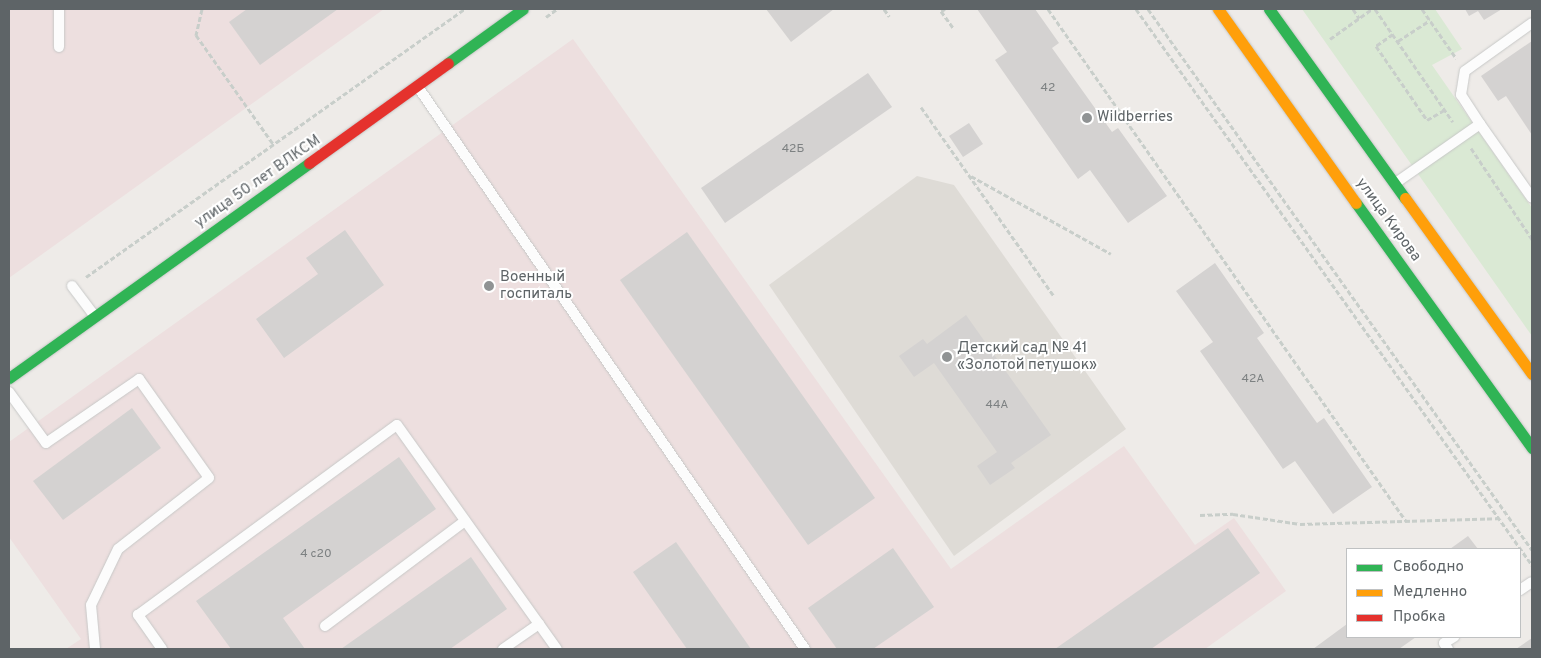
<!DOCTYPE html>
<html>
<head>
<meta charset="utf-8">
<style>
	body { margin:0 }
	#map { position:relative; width:1541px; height:658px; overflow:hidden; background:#eeebe8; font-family:Overpass,sans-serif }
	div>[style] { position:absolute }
	.education>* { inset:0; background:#dedbd6 }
	.medical>* { inset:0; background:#eddfdf }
	.green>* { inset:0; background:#dae9d4 }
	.building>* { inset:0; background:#d4d2d1 }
	.path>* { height:3px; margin-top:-1.5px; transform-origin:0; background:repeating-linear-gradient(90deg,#c8ceca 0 5px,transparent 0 7.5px) }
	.roads { filter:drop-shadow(0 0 1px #c7c8c7) drop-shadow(0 0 1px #c7c8c7) }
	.lane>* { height:10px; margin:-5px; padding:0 5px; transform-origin:5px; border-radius:5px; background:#fcfcfc }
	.fast>* { height:11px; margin:-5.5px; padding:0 5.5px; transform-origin:5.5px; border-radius:5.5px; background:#30b455 }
	.slow>* { height:11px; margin:-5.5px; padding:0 5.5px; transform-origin:5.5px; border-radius:5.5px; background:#ff9f0a }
	.jam>* { height:11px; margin:-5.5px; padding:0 5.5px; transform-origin:5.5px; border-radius:5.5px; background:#e5322d }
	.dots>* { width:14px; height:14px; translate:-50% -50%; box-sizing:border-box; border:2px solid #fff; border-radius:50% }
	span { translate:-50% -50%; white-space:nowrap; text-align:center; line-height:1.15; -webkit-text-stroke:4px #fff; paint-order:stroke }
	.number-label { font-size:12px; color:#7d8182 }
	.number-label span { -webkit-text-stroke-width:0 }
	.poi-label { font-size:15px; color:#5e6467 }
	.left { translate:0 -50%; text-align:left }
	.street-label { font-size:15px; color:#5e6467 }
	.frame { position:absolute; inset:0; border:10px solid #5e6467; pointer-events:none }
	.legend { position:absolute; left:1346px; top:548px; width:175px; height:90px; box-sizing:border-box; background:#fff; border:1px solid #bfc1c2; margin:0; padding:6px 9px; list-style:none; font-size:15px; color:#5e6467 }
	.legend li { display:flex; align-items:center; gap:10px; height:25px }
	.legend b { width:25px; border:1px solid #bfc1c2 }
</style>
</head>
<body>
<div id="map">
	<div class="education">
		<i style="clip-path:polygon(917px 176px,954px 185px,1126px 429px,954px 556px,769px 285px)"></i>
	</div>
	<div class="medical">
		<i style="clip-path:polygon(9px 9px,384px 9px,9px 278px)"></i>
		<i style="clip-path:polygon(573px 39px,951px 569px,1124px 446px,1195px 545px,1234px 518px,1286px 591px,1205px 649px,66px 649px,81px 639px,9px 537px,9px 442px)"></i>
	</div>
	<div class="green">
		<i style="clip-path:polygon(1302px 9px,1435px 9px,1462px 49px,1432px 65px,1532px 208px,1532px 336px)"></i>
	</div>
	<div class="building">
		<i style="clip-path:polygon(247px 9px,338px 9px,260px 65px,229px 22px)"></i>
		<i style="clip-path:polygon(766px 9px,834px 9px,791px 42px)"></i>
		<i style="clip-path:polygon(977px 9px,1035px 9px,1059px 43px,1052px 48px,1112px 132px,1118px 128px,1167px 196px,1128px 223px,1090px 170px,1078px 179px,995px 60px,1007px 52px)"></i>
		<i style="clip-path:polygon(1465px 9px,1502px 9px,1484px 20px,1478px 11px,1469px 16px)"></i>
		<i style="clip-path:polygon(1532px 41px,1532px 135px,1506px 96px,1498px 101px,1481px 76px)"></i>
		<i style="clip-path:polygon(868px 73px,892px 107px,725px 223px,701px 188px)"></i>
		<i style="clip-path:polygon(969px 123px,983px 144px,963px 157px,949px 136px)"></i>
		<i style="clip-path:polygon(345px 230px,384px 285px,284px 358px,256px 319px,318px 274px,306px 258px)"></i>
		<i style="clip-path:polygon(687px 232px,875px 498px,808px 545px,620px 280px)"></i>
		<i style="clip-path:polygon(1215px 263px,1264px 333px,1257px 338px,1307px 409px,1317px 423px,1324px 418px,1372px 487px,1333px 514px,1295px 461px,1283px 469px,1200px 351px,1213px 342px,1176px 291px)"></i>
		<i style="clip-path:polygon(966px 315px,1051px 435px,1011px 463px,1015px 468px,990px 485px,977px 466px,997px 452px,934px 363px,914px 377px,899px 356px,923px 339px,927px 344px)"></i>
		<i style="clip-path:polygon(132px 408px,161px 448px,63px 520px,33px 481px)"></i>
		<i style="clip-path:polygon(399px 457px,436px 509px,283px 618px,305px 649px,231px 649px,196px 601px)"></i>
		<i style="clip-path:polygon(1228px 528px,1260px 573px,1151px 649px,1055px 649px)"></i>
		<i style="clip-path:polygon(1468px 536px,1478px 549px,1450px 549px)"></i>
		<i style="clip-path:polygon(676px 542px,751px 649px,687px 649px,633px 572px)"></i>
		<i style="clip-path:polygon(893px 548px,934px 607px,873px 649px,837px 649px,808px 608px)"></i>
		<i style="clip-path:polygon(471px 557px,507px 609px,450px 649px,341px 649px)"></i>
		<i style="clip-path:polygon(1347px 624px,1347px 637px,1416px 637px,1399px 649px,1313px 649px)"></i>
		<i style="clip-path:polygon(1532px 638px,1532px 649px,1516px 649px)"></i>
	</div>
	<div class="path">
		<i style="left:202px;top:9px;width:27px;rotate:103deg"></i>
		<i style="left:196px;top:35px;width:135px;rotate:54.7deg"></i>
		<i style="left:884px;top:9px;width:9px;rotate:54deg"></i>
		<i style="left:945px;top:9px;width:4px;rotate:153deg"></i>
		<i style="left:941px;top:11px;width:22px;rotate:54deg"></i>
		<i style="left:1048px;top:9px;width:625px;rotate:55.04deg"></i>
		<i style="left:1136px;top:9px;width:683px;rotate:54.54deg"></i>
		<i style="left:1148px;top:9px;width:663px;rotate:54.63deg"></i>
		<i style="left:1353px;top:9px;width:11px;rotate:56deg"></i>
		<i style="left:1375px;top:9px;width:137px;rotate:55.4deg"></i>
		<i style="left:1422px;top:9px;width:60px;rotate:55.2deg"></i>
		<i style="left:546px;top:17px;width:14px;rotate:-36deg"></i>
		<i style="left:1393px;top:34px;width:21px;rotate:145deg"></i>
		<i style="left:1376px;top:46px;width:90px;rotate:55.4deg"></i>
		<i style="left:1427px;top:120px;width:20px;rotate:-30deg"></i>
		<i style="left:1330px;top:39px;width:52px;rotate:-35.5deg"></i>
		<i style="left:1398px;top:41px;width:38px;rotate:-33deg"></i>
		<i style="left:921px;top:107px;width:230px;rotate:54.9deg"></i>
		<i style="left:1471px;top:148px;width:110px;rotate:56.2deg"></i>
		<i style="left:971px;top:176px;width:160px;rotate:29.1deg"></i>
		<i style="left:86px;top:277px;width:464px;rotate:-35.3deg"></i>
		<i style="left:1200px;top:515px;width:33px;rotate:-2deg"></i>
		<i style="left:1233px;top:514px;width:68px;rotate:8.5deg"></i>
		<i style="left:1300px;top:524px;width:198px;rotate:-1.7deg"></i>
	</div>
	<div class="roads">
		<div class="lane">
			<i style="left:59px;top:47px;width:38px;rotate:-90deg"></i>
			<i style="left:418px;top:87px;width:682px;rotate:55.45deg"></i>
			<i style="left:1480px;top:124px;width:90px;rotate:54.9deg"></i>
			<i style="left:1397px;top:182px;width:101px;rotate:-34.9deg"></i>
			<i style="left:1480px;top:124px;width:35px;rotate:-123deg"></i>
			<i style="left:1461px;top:95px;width:24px;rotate:-81deg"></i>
			<i style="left:1465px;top:71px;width:82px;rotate:-35.6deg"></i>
			<i style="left:72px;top:286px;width:36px;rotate:53deg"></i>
			<i style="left:9px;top:392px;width:63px;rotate:54deg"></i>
			<i style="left:46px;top:443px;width:113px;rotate:-34.5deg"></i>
			<i style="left:139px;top:379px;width:121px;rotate:54.7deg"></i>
			<i style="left:209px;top:478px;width:115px;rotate:142deg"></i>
			<i style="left:118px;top:549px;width:62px;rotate:115.7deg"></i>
			<i style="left:91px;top:605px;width:44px;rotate:84.8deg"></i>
			<i style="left:1520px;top:590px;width:14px;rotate:-34deg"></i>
			<i style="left:325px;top:626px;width:175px;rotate:-36.9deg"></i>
			<i style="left:162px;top:649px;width:42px;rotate:-125.2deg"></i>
			<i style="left:138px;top:615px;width:321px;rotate:-36.3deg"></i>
			<i style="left:397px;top:425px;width:275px;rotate:54.5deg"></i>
			<i style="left:503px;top:649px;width:44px;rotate:-34.8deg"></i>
			<i style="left:1448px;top:649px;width:7px;rotate:-124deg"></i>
			<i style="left:1444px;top:643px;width:12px;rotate:-31deg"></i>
		</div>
		<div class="fast">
			<i style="left:1269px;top:9px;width:233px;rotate:54.3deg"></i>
			<i style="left:448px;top:63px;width:92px;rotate:-35.8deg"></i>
			<i style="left:1356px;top:203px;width:302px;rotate:54.3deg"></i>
			<i style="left:9px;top:378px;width:369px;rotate:-35.6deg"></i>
		</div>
		<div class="slow">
			<i style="left:1218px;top:9px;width:238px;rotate:54.6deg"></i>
			<i style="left:1405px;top:198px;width:217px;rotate:54.2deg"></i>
		</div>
		<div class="jam">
			<i style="left:309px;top:163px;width:171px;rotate:-35.7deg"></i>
		</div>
	</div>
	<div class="dots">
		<i style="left:1087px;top:118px;background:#909394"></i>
		<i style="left:489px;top:286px;background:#909394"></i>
		<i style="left:947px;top:357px;background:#909394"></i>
	</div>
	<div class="number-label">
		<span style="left:1048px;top:89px">42</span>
		<span style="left:793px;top:150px">42Б</span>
		<span style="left:1253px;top:380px">42А</span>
		<span style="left:997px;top:406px">44А</span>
		<span style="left:316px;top:555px">4 с20</span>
	</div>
	<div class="poi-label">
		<span class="left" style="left:1097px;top:118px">Wildberries</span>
		<span class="left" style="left:500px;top:286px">Военный<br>госпиталь</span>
		<span class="left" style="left:957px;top:357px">Детский сад № 41<br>«Золотой петушок»</span>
	</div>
	<div class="street-label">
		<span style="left:258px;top:182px;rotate:-35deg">улица 50 лет ВЛКСМ</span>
		<span style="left:1388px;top:220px;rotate:54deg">улица Кирова</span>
	</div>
	<div class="frame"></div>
	<ul class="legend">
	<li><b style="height:6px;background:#30b455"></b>Свободно</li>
	<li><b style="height:6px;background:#ff9f0a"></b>Медленно</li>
	<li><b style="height:6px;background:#e5322d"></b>Пробка</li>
	</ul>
</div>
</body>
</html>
